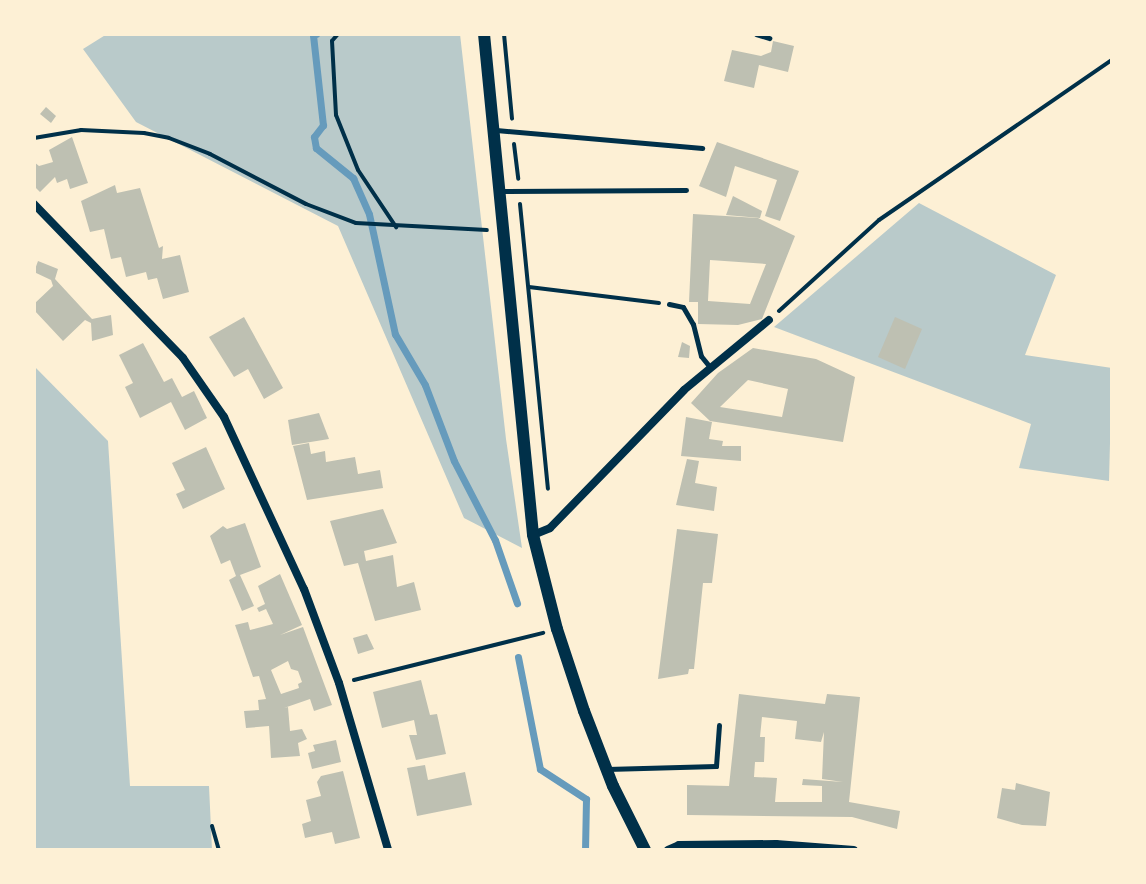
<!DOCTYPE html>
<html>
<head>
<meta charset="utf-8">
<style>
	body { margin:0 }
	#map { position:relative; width:1146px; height:884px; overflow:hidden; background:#fdf0d5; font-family:Commissioner,sans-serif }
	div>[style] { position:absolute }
	.green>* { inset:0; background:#b9caca }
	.stream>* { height:7px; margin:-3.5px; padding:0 3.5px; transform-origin:3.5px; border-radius:3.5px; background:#669bbc }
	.building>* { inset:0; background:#bec0b2 }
	.path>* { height:4px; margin:-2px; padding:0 2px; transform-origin:2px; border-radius:2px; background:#003049 }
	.service>* { height:5px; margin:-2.5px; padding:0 2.5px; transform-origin:2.5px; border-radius:2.5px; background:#003049 }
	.minor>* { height:8px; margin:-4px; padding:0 4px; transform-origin:4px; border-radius:4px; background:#003049 }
	.tertiary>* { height:12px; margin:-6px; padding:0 6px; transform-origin:6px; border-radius:6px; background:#003049 }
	span { translate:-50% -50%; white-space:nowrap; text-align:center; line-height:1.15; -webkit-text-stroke:6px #fdf0d5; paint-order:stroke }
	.frame { position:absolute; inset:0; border:36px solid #fdf0d5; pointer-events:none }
</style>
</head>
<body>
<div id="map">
	<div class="green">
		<i style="clip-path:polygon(107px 34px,460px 34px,506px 439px,522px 548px,464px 518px,338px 226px,136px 122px,83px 49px)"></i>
		<i style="clip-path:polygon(919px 203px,1056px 275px,1025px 355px,1112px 368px,1109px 481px,1019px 468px,1031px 424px,774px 327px)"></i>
		<i style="clip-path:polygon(34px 366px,108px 441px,130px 786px,209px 786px,212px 850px,34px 850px)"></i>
	</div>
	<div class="stream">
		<i style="left:316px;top:34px;width:3px;rotate:162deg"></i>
		<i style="left:313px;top:35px;width:91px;rotate:83.7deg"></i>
		<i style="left:323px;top:125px;width:15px;rotate:127deg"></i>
		<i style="left:314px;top:137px;width:11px;rotate:80deg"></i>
		<i style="left:316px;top:148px;width:48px;rotate:39deg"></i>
		<i style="left:353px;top:178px;width:39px;rotate:66deg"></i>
		<i style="left:369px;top:214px;width:123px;rotate:77.8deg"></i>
		<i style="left:395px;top:334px;width:59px;rotate:59.5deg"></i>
		<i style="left:425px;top:385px;width:81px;rotate:69.1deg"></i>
		<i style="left:454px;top:461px;width:89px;rotate:62.6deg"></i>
		<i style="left:495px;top:540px;width:67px;rotate:70.8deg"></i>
		<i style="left:518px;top:657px;width:114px;rotate:78.9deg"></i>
		<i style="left:540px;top:769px;width:55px;rotate:33.1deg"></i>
		<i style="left:586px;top:799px;width:51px;rotate:91.1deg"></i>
	</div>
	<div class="building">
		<i style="clip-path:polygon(773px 41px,794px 46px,788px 72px,759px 65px,754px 88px,724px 81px,732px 50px,761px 56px,771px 52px)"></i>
		<i style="clip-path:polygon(46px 107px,56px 116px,51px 123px,40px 114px)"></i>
		<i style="clip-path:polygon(72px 137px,88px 183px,70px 189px,67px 179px,57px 183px,55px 177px,40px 192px,34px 186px,34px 162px,39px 166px,53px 162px,49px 150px)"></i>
		<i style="clip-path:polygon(717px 142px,799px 171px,780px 221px,765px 216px,777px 180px,735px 166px,726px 197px,699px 186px)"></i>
		<i style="clip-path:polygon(115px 185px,117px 193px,140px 188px,159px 248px,163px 246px,162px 259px,180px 255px,189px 292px,163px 299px,157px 278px,148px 280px,146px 272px,126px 277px,121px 257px,111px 259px,104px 229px,90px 232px,81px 201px)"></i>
		<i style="clip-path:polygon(733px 196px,762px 211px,760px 218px,726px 215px)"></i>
		<i style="clip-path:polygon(evenodd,693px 214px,758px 218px,795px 236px,762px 319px,738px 325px,698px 324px,698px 302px,689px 302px,693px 214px,710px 260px,766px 264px,750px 304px,708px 301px,710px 260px)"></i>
		<i style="clip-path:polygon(38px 261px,58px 269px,55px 279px,92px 319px,111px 315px,113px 335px,92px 341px,91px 323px,85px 320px,63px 341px,34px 310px,34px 304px,53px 286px,51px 280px,34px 272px)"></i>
		<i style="clip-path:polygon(244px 317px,283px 388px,264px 399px,248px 369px,234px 377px,209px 337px)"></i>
		<i style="clip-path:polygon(895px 317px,922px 329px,905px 369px,878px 357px)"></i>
		<i style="clip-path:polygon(682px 342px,690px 346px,689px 358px,678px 357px)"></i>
		<i style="clip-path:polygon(143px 343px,164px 382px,172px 378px,182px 397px,194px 391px,207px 418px,185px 430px,171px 402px,140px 418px,125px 387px,133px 383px,119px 355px)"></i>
		<i style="clip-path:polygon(evenodd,753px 348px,816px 359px,855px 377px,843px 442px,710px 421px,691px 403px,718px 373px,753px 348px,748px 380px,788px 389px,782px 417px,720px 407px,748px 380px)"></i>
		<i style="clip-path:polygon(319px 413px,329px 439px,292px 445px,288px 420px)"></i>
		<i style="clip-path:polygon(686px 417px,712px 422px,709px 439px,723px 441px,722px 446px,741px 446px,741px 461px,681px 456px)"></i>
		<i style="clip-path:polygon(309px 443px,311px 454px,325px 451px,326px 462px,355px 457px,358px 474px,380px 470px,383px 488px,307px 500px,293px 446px)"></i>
		<i style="clip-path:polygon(206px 447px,225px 489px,183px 509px,176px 494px,185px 490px,172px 463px)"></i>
		<i style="clip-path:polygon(687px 459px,699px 461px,695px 483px,717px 487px,714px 511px,676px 505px)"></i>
		<i style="clip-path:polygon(383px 509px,397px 543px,364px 551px,366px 561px,393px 555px,397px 587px,414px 582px,421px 610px,375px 621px,358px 563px,344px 566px,330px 521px)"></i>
		<i style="clip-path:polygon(245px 523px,261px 567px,240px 575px,254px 606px,242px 611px,229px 580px,236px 576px,230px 560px,221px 564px,210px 536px,223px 526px,227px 529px)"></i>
		<i style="clip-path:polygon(677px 529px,718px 534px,712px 583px,703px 583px,694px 669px,689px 669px,688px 674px,658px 679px)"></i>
		<i style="clip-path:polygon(evenodd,280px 574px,302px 625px,280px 635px,303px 627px,332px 705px,314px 711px,310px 699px,284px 708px,288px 707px,290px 731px,302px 729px,307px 739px,298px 743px,300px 756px,271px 758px,269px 726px,246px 728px,244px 711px,259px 710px,258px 700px,266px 699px,259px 676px,253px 677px,235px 625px,248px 622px,250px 630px,273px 624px,266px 609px,259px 612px,257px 608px,265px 604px,258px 586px,280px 574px,288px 661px,291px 669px,298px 671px,302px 682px,298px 684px,299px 688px,281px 694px,271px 670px,288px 661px)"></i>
		<i style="clip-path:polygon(367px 634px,374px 649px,358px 654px,353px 638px)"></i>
		<i style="clip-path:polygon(421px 680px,430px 715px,437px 714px,446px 754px,416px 760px,409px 735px,417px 735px,414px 720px,382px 728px,373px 692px)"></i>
		<i style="clip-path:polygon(evenodd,739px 694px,825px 704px,827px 694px,860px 697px,849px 802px,900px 811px,897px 829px,852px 817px,687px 815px,687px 785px,729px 786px,739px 694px,762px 717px,797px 721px,795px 739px,821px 742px,824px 732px,822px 779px,843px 782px,803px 779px,802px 785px,822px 786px,822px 802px,775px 802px,777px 778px,754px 777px,755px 762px,764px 762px,765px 737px,760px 737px,762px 717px)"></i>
		<i style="clip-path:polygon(336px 740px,341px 762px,312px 769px,308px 753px,315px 751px,313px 745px)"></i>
		<i style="clip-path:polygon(425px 765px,428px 780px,465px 772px,472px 805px,417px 816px,407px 768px)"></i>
		<i style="clip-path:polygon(343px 771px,360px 838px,335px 844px,332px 832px,305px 838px,302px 824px,311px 821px,306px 800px,321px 796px,317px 782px,321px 776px)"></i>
		<i style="clip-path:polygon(1016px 783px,1050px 792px,1046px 826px,1022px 825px,997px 818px,1002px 788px,1015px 790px)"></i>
	</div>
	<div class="path">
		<i style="left:338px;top:34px;width:9px;rotate:131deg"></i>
		<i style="left:332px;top:41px;width:74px;rotate:86.9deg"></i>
		<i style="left:336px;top:115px;width:59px;rotate:68.2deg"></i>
		<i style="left:358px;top:170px;width:69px;rotate:56.3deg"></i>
		<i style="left:504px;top:34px;width:85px;rotate:84.6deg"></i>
		<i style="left:34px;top:138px;width:48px;rotate:-9.7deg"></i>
		<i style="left:81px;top:130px;width:63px;rotate:2.7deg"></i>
		<i style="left:144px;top:133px;width:25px;rotate:11deg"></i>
		<i style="left:169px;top:138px;width:44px;rotate:21.3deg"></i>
		<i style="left:210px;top:154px;width:108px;rotate:27.5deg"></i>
		<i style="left:306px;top:204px;width:53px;rotate:20.8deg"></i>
		<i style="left:356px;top:223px;width:131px;rotate:3.1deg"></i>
		<i style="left:514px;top:144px;width:35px;rotate:83deg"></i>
		<i style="left:520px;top:204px;width:286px;rotate:84.4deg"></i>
		<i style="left:529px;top:287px;width:131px;rotate:7deg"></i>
		<i style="left:779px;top:311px;width:135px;rotate:-42.3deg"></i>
		<i style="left:879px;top:220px;width:283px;rotate:-34.5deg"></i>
		<i style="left:354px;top:680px;width:195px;rotate:-14deg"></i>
		<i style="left:212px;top:826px;width:25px;rotate:74deg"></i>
	</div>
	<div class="service">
		<i style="left:756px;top:34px;width:14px;rotate:17deg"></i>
		<i style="left:496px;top:130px;width:207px;rotate:5deg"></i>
		<i style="left:500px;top:191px;width:186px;rotate:-0.3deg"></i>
		<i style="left:669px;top:304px;width:14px;rotate:12deg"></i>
		<i style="left:683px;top:307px;width:20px;rotate:60deg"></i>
		<i style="left:693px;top:324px;width:33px;rotate:76deg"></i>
		<i style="left:701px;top:356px;width:14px;rotate:51deg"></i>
		<i style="left:607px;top:769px;width:109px;rotate:-1.6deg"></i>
		<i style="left:716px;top:766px;width:41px;rotate:-85.8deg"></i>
	</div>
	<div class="minor">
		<i style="left:34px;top:204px;width:214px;rotate:45.9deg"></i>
		<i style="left:183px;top:358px;width:72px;rotate:55.2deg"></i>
		<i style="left:224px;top:417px;width:190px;rotate:65.1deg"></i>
		<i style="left:304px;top:589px;width:100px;rotate:69.6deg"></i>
		<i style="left:339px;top:683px;width:174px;rotate:73.6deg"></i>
		<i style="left:533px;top:535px;width:18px;rotate:-22deg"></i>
		<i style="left:550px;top:528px;width:192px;rotate:-45.8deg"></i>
		<i style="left:684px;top:390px;width:110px;rotate:-39.5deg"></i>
		<i style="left:668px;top:850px;width:12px;rotate:-24deg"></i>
		<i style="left:679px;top:845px;width:97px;rotate:-0.6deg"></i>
		<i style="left:776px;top:844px;width:78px;rotate:4.4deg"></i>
	</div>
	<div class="tertiary">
		<i style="left:484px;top:34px;width:503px;rotate:84.41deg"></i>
		<i style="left:533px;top:535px;width:97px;rotate:75.7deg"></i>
		<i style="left:557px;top:629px;width:86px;rotate:71.8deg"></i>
		<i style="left:584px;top:711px;width:80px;rotate:68.9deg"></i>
		<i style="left:613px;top:786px;width:72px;rotate:63.4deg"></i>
	</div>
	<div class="frame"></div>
</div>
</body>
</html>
